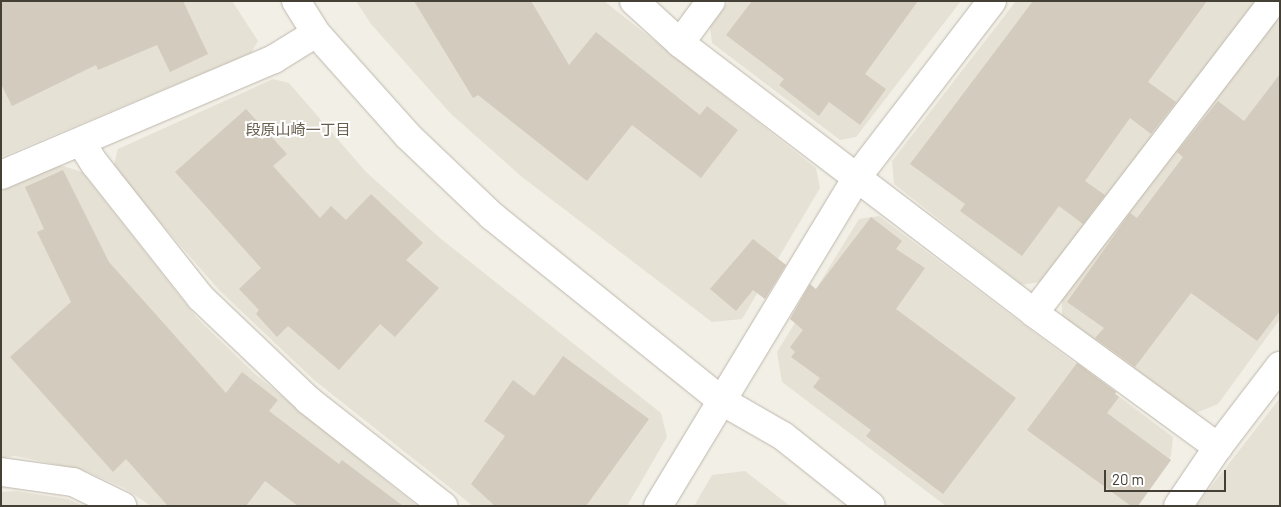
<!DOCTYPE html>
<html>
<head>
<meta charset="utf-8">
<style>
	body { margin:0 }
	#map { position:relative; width:1281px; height:507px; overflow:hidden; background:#f2efe7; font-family:Barlow,"Noto Sans JP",sans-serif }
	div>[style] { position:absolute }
	.residential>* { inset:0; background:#e6e1d5 }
	.building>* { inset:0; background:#d3cbbd }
	.roads { filter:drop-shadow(0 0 1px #bdb7aa) drop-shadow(0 0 1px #bdb7aa) }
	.minor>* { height:28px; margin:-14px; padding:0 14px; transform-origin:14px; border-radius:14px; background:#fff }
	span { translate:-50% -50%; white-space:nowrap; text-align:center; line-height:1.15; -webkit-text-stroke:4px #fff; paint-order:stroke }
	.neighbourhood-label { font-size:15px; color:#675e4e }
	.frame { position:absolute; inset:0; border:2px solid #454036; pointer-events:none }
	.scale { position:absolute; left:1104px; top:470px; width:122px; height:22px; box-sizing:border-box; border:2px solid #454036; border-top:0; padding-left:6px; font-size:15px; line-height:18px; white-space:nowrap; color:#454036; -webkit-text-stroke:4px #fff; paint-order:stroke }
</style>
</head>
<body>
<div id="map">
	<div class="residential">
		<i style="clip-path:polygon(1px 1px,232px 1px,258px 41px,251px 53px,1px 157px)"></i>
		<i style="clip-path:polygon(356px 1px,604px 1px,816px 168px,820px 188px,742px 319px,712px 322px,522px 177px,451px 114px,371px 24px)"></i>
		<i style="clip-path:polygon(729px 1px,961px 1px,856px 137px,840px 140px,712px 43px,710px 27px)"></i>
		<i style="clip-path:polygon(1016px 1px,1258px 1px,1044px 281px,1022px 285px,894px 184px,892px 161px)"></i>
		<i style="clip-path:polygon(1280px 15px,1280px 319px,1218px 404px,1196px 413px,1062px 317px,1062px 295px)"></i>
		<i style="clip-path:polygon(273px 79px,289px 83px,366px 172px,440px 238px,661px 413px,667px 437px,627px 506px,473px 506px,314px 380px,219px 290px,113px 168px,118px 149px)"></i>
		<i style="clip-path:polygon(60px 165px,82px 172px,197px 318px,255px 374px,417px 506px,151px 506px,124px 488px,83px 470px,15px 456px,1px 458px,1px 191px)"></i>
		<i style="clip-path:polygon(879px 216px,1173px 437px,1171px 456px,1133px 506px,946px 506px,782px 382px,777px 352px,859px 219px)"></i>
		<i style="clip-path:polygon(1280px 398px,1280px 506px,1196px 506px)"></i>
		<i style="clip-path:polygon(745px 471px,790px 506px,694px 506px,712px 475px)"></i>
		<i style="clip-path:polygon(16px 491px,68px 499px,84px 506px,1px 506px,1px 492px)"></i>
	</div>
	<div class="building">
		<i style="clip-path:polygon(1px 1px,183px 1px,208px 54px,170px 72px,157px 45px,98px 70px,96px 65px,12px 106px,1px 84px)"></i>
		<i style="clip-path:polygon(414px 1px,531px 1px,569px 65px,596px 32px,700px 115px,707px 106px,738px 130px,701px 178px,632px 125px,587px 181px,478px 95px,473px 98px)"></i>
		<i style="clip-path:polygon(752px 1px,918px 1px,865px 74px,886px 89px,860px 125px,829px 102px,819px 116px,779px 85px,784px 79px,726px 35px)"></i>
		<i style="clip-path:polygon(1033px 1px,1207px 1px,1148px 82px,1176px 102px,1151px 134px,1130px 118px,1085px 181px,1105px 195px,1083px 224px,1059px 206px,1022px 256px,960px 211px,965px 204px,910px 164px)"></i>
		<i style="clip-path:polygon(1280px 74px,1280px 311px,1257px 341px,1191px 293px,1135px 367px,1095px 338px,1104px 328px,1067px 302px,1130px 213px,1137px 218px,1183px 157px,1177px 152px,1218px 101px,1244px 121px)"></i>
		<i style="clip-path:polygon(246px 109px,287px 154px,273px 166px,320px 218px,331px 206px,346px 220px,371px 194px,423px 243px,406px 260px,439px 288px,395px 337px,380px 324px,339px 370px,288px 326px,277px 337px,256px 314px,259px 310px,239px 289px,261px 268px,175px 172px)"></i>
		<i style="clip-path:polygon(63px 170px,109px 262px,226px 393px,242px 372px,278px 400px,269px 411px,339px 464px,342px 460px,403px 506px,298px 506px,265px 481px,246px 506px,168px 506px,126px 459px,113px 472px,10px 357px,71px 302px,37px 232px,44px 229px,25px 187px)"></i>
		<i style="clip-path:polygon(871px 217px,902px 241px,896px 249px,925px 268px,896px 309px,1016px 398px,943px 494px,866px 436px,871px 430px,813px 387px,820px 378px,791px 357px,795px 352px,790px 347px,803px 330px,790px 319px,810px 284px,816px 289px)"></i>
		<i style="clip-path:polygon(753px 239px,786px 265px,765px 299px,753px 290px,736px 311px,710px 289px)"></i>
		<i style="clip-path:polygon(563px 356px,649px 419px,586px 506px,495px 506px,471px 484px,505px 436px,484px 421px,513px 380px,534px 396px)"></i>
		<i style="clip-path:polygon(1077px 363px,1116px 392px,1115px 394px,1119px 397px,1107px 413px,1171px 460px,1138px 506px,1131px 506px,1027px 430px)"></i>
	</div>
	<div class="roads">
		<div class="minor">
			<i style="left:296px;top:1px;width:38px;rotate:58deg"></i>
			<i style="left:316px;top:33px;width:138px;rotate:48.2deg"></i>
			<i style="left:408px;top:136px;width:116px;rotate:43.6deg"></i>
			<i style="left:492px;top:216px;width:295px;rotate:38.8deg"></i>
			<i style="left:722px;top:401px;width:70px;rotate:29.8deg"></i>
			<i style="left:783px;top:436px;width:112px;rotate:38.5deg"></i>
			<i style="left:634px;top:1px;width:62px;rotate:42.4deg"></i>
			<i style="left:680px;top:43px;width:445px;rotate:37.3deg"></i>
			<i style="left:1034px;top:313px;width:228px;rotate:36.1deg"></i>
			<i style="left:680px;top:43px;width:52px;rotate:-53.6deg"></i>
			<i style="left:81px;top:142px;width:26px;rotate:58deg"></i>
			<i style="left:95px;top:164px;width:171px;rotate:51.7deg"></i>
			<i style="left:201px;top:298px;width:148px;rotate:43.6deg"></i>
			<i style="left:308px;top:400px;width:172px;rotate:38.1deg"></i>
			<i style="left:1px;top:175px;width:297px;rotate:-23deg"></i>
			<i style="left:274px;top:59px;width:49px;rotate:-31.8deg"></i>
			<i style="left:1034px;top:313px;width:393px;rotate:-52.5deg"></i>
			<i style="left:1px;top:472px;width:73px;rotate:7.9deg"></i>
			<i style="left:73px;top:482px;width:55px;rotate:26.1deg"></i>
			<i style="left:658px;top:506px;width:385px;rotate:-58.8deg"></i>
			<i style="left:857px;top:177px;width:222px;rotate:-52.5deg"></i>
			<i style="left:1178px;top:506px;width:71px;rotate:-55.9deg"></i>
			<i style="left:1218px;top:447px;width:102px;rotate:-52.6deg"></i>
		</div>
	</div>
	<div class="neighbourhood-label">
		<span style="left:298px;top:130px">段原山崎一丁目</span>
	</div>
	<div class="frame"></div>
	<div class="scale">20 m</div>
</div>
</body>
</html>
